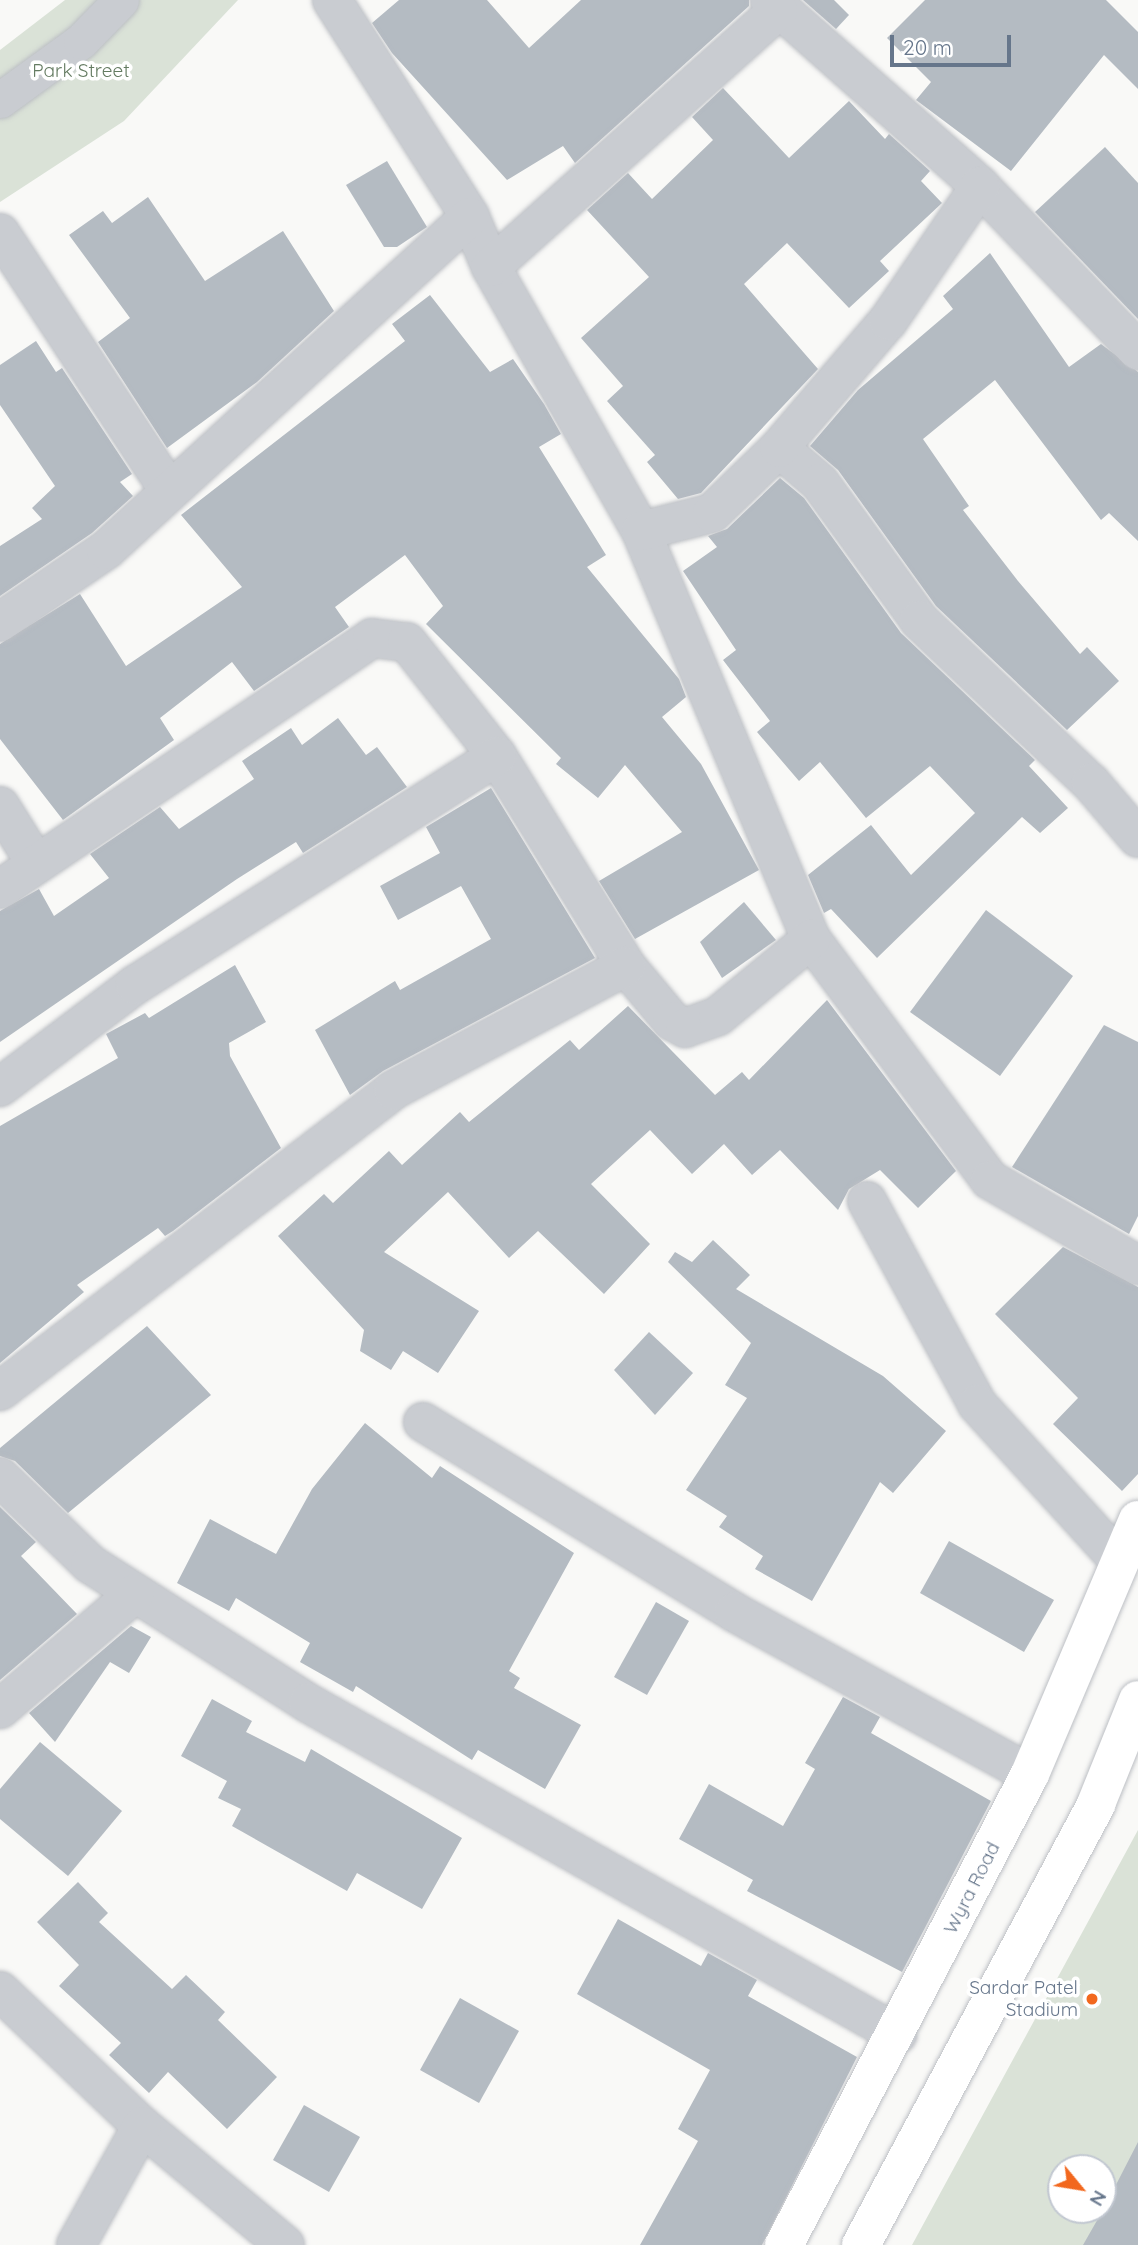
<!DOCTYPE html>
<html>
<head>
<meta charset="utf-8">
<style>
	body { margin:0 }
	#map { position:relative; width:1138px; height:2245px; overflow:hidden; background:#f9f9f7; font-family:Quicksand,sans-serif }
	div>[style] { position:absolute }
	.green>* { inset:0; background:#dae2d7 }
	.building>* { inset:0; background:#b4bbc2 }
	.roads { filter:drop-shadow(0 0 2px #bcbfc4) drop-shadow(0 0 2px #bcbfc4) }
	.pedestrian>* { height:35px; margin:-17.5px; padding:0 17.5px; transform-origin:17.5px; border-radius:17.5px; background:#c9ccd1 }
	.minor>* { height:38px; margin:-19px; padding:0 19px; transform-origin:19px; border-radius:19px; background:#c9ccd1 }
	.primary>* { height:38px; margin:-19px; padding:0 19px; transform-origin:19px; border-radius:19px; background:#fff }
	.dots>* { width:19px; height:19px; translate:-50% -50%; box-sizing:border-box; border:4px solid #fff; border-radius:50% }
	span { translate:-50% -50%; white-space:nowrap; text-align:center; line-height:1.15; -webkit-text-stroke:7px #fff; paint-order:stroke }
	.park-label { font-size:19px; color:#647b61 }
	.street-label { font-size:19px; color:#66768b }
	.poi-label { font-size:19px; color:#66768b }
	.right { translate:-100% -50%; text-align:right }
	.north { position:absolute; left:1047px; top:2154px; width:70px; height:70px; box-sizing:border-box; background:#fff; border:2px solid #c2c8d1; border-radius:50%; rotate:120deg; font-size:19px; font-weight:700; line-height:28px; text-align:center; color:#66768b }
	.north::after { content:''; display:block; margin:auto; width:24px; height:32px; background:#f2681e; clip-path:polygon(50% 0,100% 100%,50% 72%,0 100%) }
	.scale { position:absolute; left:890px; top:35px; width:121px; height:32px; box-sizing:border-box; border:4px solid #66768b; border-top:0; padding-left:9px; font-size:21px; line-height:24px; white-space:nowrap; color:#66768b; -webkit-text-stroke:5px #fff; paint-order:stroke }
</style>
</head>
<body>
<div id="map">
	<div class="green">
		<i style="clip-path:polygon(65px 0,238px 0,124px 121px,0 202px,0 50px)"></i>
		<i style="clip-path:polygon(evenodd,1138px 1830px,1138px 2245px,912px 2245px,1138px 1830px,1061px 2168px,1103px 2168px,1103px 2210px,1061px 2210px,1061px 2168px)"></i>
	</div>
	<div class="building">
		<i style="clip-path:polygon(399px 0,487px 0,529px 48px,581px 0,749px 0,749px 6px,575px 163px,563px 146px,507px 180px,392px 53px,372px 23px)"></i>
		<i style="clip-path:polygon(803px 0,834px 0,849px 15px,836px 29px)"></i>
		<i style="clip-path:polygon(925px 0,1106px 0,1138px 32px,1138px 89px,1104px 55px,1011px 171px,916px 100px,931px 82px,887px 38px)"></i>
		<i style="clip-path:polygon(723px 88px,789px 158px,849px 101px,885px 139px,889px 134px,930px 171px,921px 181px,942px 203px,880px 261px,889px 271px,849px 308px,787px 243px,744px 284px,818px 369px,701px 493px,678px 499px,647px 462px,655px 455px,607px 401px,623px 386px,581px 338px,649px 277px,587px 210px,628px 173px,652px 199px,713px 140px,692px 117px)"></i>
		<i style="clip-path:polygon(1105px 147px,1138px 183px,1138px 319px,1035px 212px)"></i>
		<i style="clip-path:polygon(387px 161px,427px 227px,397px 247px,384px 247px,346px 185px)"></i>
		<i style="clip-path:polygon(148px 197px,205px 281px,283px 231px,334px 311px,257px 382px,167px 448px,98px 342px,130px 318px,69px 235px,103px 211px,112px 223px)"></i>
		<i style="clip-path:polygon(990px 253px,1069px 367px,1101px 344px,1138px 372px,1138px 541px,1109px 513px,1101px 520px,995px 380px,923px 439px,969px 506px,963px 510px,1018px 581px,1080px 654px,1087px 647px,1119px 681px,1067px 730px,936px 606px,838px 470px,810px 446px,858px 390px,953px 309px,943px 296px)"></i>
		<i style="clip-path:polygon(430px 295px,490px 372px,513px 359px,544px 404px,561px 434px,539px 447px,606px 555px,587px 567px,679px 679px,686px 697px,662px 717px,701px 764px,759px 870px,635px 939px,599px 881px,682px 832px,625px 765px,598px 798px,556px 764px,561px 758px,426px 624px,443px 606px,405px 555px,335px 607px,349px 627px,254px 691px,232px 662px,160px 718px,174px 740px,63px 820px,0 739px,0 644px,80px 594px,126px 666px,242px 587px,181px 515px,405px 341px,392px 324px)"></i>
		<i style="clip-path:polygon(36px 341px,56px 372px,62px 368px,132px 474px,120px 482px,133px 496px,92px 533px,0 596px,0 546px,42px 519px,32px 508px,55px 486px,0 405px,0 365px)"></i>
		<i style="clip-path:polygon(780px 478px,804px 498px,901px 633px,1035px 760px,1029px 766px,1068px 808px,1040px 833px,1022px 817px,877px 958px,831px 909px,824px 913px,808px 875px,871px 825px,911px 875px,975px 813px,930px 766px,866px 818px,820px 762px,799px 781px,757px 732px,770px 721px,723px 660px,736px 650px,683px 571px,717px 547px,708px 536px,727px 529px)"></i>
		<i style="clip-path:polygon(338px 718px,366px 755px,377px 747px,407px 787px,303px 853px,296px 842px,237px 879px,0 1042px,0 911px,39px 889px,54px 916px,109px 878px,90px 854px,160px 807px,179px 829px,254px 779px,242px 761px,291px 728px,302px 745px)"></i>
		<i style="clip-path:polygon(491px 788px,595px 958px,383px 1071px,350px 1095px,315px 1030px,395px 981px,400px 990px,491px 939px,461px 886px,398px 920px,380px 886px,440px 853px,426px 827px)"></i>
		<i style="clip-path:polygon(744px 902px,776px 940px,722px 978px,700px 942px)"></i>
		<i style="clip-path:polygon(986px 910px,1073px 976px,1000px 1076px,910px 1012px)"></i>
		<i style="clip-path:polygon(235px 965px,266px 1022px,229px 1043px,230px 1056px,281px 1148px,173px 1231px,165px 1236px,158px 1228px,77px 1285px,84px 1292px,0 1363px,0 1126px,118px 1058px,106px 1034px,145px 1013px,149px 1018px)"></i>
		<i style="clip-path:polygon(827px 1000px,956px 1171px,918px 1208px,880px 1170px,849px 1189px,838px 1210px,780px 1150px,752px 1175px,724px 1144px,692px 1174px,650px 1130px,591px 1184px,650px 1244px,604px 1294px,538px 1231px,509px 1258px,448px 1192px,384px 1252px,479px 1311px,438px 1373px,403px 1351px,391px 1370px,360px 1351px,364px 1330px,278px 1236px,324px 1194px,333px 1203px,389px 1151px,402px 1165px,460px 1112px,469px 1122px,570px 1040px,579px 1050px,628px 1006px,715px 1095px,742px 1072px,749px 1080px)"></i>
		<i style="clip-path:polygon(1104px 1025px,1138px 1042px,1138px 1216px,1129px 1234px,1012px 1167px)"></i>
		<i style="clip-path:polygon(713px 1240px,750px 1275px,736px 1289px,883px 1376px,946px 1431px,893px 1493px,880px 1482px,812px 1601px,755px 1569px,763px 1556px,719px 1527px,727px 1516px,686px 1490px,747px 1398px,725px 1385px,751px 1343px,668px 1262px,675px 1252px,692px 1262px)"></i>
		<i style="clip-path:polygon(1063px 1247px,1138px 1287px,1138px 1474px,1122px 1491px,1053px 1424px,1078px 1398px,995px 1314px)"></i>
		<i style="clip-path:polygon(147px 1326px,211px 1395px,68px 1513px,15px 1461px,0 1456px,0 1448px)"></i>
		<i style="clip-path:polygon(649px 1332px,693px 1373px,655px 1415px,614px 1370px)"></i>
		<i style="clip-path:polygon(365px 1423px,432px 1478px,440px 1466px,574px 1553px,509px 1671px,520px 1678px,514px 1688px,581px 1725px,545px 1789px,478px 1750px,472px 1760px,356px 1686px,353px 1692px,300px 1662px,310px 1643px,236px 1598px,229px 1611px,177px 1583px,210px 1519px,276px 1554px,312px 1489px)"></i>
		<i style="clip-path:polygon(0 1507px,36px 1542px,21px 1556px,77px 1614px,0 1680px)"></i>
		<i style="clip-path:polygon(949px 1541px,1054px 1600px,1024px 1652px,920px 1593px)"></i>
		<i style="clip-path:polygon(656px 1602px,689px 1621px,647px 1695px,614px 1677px)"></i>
		<i style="clip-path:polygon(131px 1626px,151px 1637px,129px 1673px,110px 1662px,55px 1742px,29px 1713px)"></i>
		<i style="clip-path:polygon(843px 1697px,880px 1717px,871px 1733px,991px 1801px,902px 1972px,747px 1891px,753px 1880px,679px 1839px,709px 1784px,783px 1826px,815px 1769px,805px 1763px)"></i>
		<i style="clip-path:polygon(212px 1699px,252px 1721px,246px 1732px,305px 1762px,311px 1749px,462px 1838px,422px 1909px,357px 1873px,347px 1891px,232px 1826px,241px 1809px,218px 1798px,227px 1781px,181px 1756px)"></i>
		<i style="clip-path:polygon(40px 1742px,122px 1811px,68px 1876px,0 1819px,0 1789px)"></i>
		<i style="clip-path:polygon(78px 1882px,108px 1913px,99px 1922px,172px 1989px,186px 1975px,225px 2012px,218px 2020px,277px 2077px,227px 2129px,168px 2072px,149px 2093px,109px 2055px,121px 2043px,59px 1986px,79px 1965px,37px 1922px)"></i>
		<i style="clip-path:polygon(618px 1919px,701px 1966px,708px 1953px,757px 1980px,748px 1996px,857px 2057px,762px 2245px,640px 2245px,698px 2141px,678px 2129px,710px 2070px,577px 1994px)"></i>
		<i style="clip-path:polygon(460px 1998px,519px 2031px,479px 2103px,420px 2070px)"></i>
		<i style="clip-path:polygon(304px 2105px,360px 2137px,329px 2192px,273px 2160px)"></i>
		<i style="clip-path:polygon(1138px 2142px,1138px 2245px,1083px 2245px,1103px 2210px)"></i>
	</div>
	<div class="roads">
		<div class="pedestrian">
			<i style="left:0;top:100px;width:100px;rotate:-36.1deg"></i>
			<i style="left:81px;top:41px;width:57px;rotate:-45.7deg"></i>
		</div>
		<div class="minor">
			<i style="left:332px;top:0;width:257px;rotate:57.5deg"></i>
			<i style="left:470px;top:217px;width:54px;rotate:67.2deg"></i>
			<i style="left:491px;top:267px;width:304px;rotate:60.4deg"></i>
			<i style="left:641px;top:531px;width:442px;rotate:67.4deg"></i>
			<i style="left:811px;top:939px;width:300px;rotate:53.4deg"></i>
			<i style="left:990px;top:1180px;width:171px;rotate:29.9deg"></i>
			<i style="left:770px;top:0;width:281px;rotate:41.5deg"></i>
			<i style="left:980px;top:186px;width:228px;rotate:46.2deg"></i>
			<i style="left:0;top:233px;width:306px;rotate:56.7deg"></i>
			<i style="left:491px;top:267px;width:385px;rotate:-41.8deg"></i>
			<i style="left:779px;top:448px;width:54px;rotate:40.5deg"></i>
			<i style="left:820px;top:483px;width:169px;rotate:54.1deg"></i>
			<i style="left:919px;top:620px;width:237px;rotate:43.5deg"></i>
			<i style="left:1091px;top:783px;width:72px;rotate:49.5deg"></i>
			<i style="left:641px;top:531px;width:73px;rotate:-14.2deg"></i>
			<i style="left:712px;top:513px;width:93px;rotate:-44.1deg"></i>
			<i style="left:779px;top:448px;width:167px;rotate:-49.4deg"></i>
			<i style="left:888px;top:321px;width:163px;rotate:-55.7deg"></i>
			<i style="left:0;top:622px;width:128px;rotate:-34.2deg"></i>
			<i style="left:106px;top:550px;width:493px;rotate:-42.5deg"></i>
			<i style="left:0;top:806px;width:66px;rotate:58deg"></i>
			<i style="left:0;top:889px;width:449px;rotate:-34deg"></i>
			<i style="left:372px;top:638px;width:35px;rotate:7deg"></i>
			<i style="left:407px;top:642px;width:145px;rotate:51.7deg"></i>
			<i style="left:497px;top:756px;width:246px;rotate:58.4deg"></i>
			<i style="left:626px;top:966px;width:72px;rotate:50.1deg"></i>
			<i style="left:672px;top:1021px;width:15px;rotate:28deg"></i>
			<i style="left:685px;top:1028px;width:35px;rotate:-20deg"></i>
			<i style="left:718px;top:1016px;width:121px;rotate:-39.6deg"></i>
			<i style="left:0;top:1087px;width:169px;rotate:-37.1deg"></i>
			<i style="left:135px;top:985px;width:428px;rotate:-32.3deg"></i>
			<i style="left:867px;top:1201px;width:231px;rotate:61.5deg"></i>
			<i style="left:977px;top:1404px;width:208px;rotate:47.7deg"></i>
			<i style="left:0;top:1391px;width:495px;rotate:-37.4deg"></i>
			<i style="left:393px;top:1090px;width:264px;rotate:-28deg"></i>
			<i style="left:423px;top:1422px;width:364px;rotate:31.4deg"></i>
			<i style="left:734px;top:1612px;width:337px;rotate:28.7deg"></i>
			<i style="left:0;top:1477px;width:125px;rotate:44deg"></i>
			<i style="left:90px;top:1564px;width:259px;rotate:32.5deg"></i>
			<i style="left:308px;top:1703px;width:676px;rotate:29.33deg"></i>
			<i style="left:0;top:1709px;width:177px;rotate:-40.6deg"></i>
			<i style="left:0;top:1991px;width:196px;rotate:43.6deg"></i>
			<i style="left:142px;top:2126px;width:186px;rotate:39.8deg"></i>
			<i style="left:76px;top:2245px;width:136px;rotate:-61deg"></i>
		</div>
		<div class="primary">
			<i style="left:784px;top:2245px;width:531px;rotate:-62.42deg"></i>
			<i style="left:1030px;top:1774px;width:276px;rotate:-67deg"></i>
			<i style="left:861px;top:2245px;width:500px;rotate:-61.9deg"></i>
			<i style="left:1096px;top:1804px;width:112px;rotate:-68deg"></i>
		</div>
	</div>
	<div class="dots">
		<i style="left:1092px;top:1999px;background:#f2681e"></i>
	</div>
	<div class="park-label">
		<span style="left:81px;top:71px">Park Street</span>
	</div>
	<div class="street-label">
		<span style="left:972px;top:1888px;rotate:-63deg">Wyra Road</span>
	</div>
	<div class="poi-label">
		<span class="right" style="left:1078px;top:1999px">Sardar Patel<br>Stadium</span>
	</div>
	<div class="north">N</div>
	<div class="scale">20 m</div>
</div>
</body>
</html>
